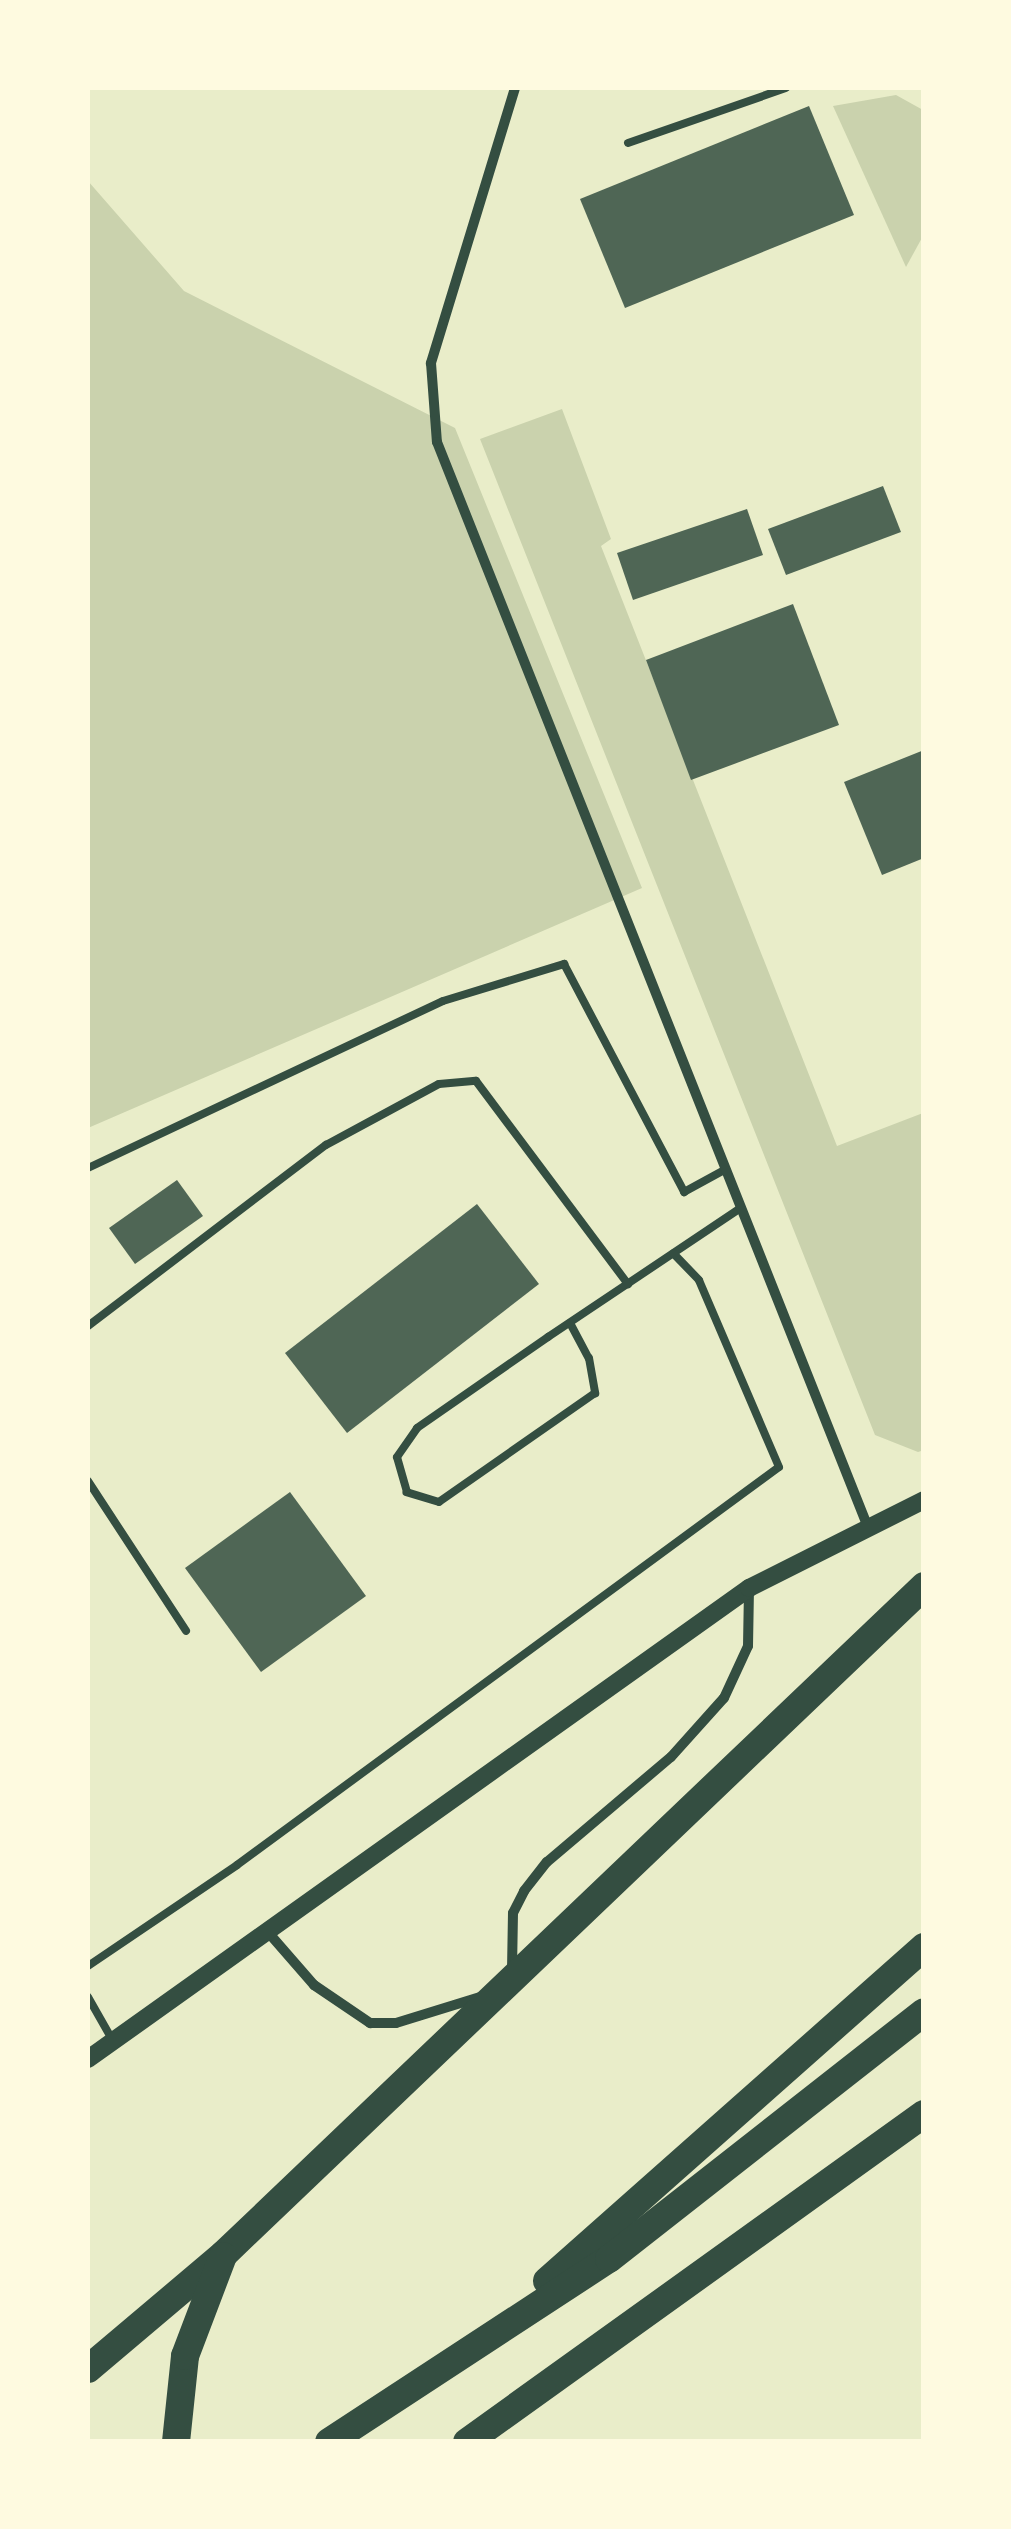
<!DOCTYPE html>
<html>
<head>
<meta charset="utf-8">
<style>
	body { margin:0 }
	#map { position:relative; width:1011px; height:2529px; overflow:hidden; background:#e9edc9; font-family:"Work Sans",sans-serif }
	div>[style] { position:absolute }
	.green>* { inset:0; background:#cad2ad }
	.building>* { inset:0; background:#4f6655 }
	.service>* { height:8px; margin:-4px; padding:0 4px; transform-origin:4px; border-radius:4px; background:#344e41 }
	.minor>* { height:10px; margin:-5px; padding:0 5px; transform-origin:5px; border-radius:5px; background:#344e41 }
	.tertiary>* { height:18px; margin:-9px; padding:0 9px; transform-origin:9px; border-radius:9px; background:#344e41 }
	.trunk>* { height:28px; margin:-14px; padding:0 14px; transform-origin:14px; border-radius:14px; background:#344e41 }
	span { translate:-50% -50%; white-space:nowrap; text-align:center; line-height:1.15; -webkit-text-stroke:8px #fefae0; paint-order:stroke }
	.frame { position:absolute; inset:0; border:90px solid #fefae0; pointer-events:none }
</style>
</head>
<body>
<div id="map">
	<div class="green">
		<i style="clip-path:polygon(896px 95px,923px 110px,923px 236px,906px 267px,833px 106px)"></i>
		<i style="clip-path:polygon(88px 181px,184px 291px,455px 428px,642px 888px,88px 1128px)"></i>
		<i style="clip-path:polygon(562px 409px,611px 539px,601px 546px,837px 1146px,923px 1113px,924px 1450px,918px 1452px,875px 1435px,480px 439px)"></i>
	</div>
	<div class="building">
		<i style="clip-path:polygon(809px 106px,854px 215px,625px 308px,580px 199px)"></i>
		<i style="clip-path:polygon(883px 486px,901px 532px,786px 575px,768px 529px)"></i>
		<i style="clip-path:polygon(747px 509px,763px 555px,633px 600px,617px 553px)"></i>
		<i style="clip-path:polygon(793px 604px,839px 725px,691px 780px,646px 660px)"></i>
		<i style="clip-path:polygon(924px 750px,924px 858px,882px 875px,844px 782px)"></i>
		<i style="clip-path:polygon(177px 1180px,203px 1216px,135px 1264px,109px 1228px)"></i>
		<i style="clip-path:polygon(477px 1204px,539px 1284px,347px 1433px,285px 1353px)"></i>
		<i style="clip-path:polygon(290px 1492px,366px 1596px,261px 1672px,185px 1568px)"></i>
	</div>
	<div class="service">
		<i style="left:628px;top:143px;width:167px;rotate:-19.2deg"></i>
		<i style="left:88px;top:1168px;width:392px;rotate:-25.2deg"></i>
		<i style="left:443px;top:1001px;width:127px;rotate:-17deg"></i>
		<i style="left:564px;top:964px;width:258px;rotate:62.2deg"></i>
		<i style="left:684px;top:1192px;width:48px;rotate:-28.7deg"></i>
		<i style="left:570px;top:1323px;width:40px;rotate:62deg"></i>
		<i style="left:589px;top:1358px;width:36px;rotate:80deg"></i>
		<i style="left:595px;top:1393px;width:190px;rotate:145.1deg"></i>
		<i style="left:439px;top:1502px;width:34px;rotate:-163deg"></i>
		<i style="left:407px;top:1492px;width:36px;rotate:-106deg"></i>
		<i style="left:397px;top:1457px;width:35px;rotate:-55deg"></i>
		<i style="left:417px;top:1428px;width:160px;rotate:-34.8deg"></i>
		<i style="left:548px;top:1337px;width:232px;rotate:-33.8deg"></i>
		<i style="left:88px;top:1326px;width:299px;rotate:-37.3deg"></i>
		<i style="left:326px;top:1145px;width:128px;rotate:-28.4deg"></i>
		<i style="left:439px;top:1084px;width:37px;rotate:-5deg"></i>
		<i style="left:476px;top:1081px;width:254px;rotate:53.2deg"></i>
		<i style="left:88px;top:1481px;width:179px;rotate:56.8deg"></i>
		<i style="left:88px;top:1966px;width:180px;rotate:-34.1deg"></i>
		<i style="left:237px;top:1865px;width:672px;rotate:-36.29deg"></i>
		<i style="left:779px;top:1467px;width:203px;rotate:-113.2deg"></i>
		<i style="left:699px;top:1280px;width:37px;rotate:-134deg"></i>
		<i style="left:88px;top:1997px;width:51px;rotate:60.4deg"></i>
	</div>
	<div class="minor">
		<i style="left:515px;top:88px;width:288px;rotate:107deg"></i>
		<i style="left:431px;top:363px;width:79px;rotate:85.7deg"></i>
		<i style="left:437px;top:442px;width:1165px;rotate:68.34deg"></i>
		<i style="left:267px;top:1931px;width:72px;rotate:49deg"></i>
		<i style="left:314px;top:1985px;width:68px;rotate:34.2deg"></i>
		<i style="left:370px;top:2023px;width:26px"></i>
		<i style="left:396px;top:2023px;width:88px;rotate:-17.2deg"></i>
		<i style="left:512px;top:1970px;width:57px;rotate:-89deg"></i>
		<i style="left:513px;top:1913px;width:25px;rotate:-63deg"></i>
		<i style="left:524px;top:1891px;width:37px;rotate:-52deg"></i>
		<i style="left:547px;top:1862px;width:162px;rotate:-40.3deg"></i>
		<i style="left:671px;top:1757px;width:79px;rotate:-48.1deg"></i>
		<i style="left:724px;top:1698px;width:57px;rotate:-65.2deg"></i>
		<i style="left:748px;top:1646px;width:58px;rotate:-89deg"></i>
	</div>
	<div class="tertiary">
		<i style="left:88px;top:2059px;width:812px;rotate:-35.47deg"></i>
		<i style="left:749px;top:1588px;width:196px;rotate:-26.7deg"></i>
	</div>
	<div class="trunk">
		<i style="left:547px;top:2281px;width:504px;rotate:-41.54deg"></i>
		<i style="left:88px;top:2369px;width:177px;rotate:-40.2deg"></i>
		<i style="left:223px;top:2255px;width:969px;rotate:-43.66deg"></i>
		<i style="left:176px;top:2442px;width:86px;rotate:-84deg"></i>
		<i style="left:185px;top:2356px;width:107px;rotate:-69.2deg"></i>
		<i style="left:329px;top:2442px;width:334px;rotate:-33.2deg"></i>
		<i style="left:609px;top:2259px;width:400px;rotate:-38.1deg"></i>
		<i style="left:467px;top:2442px;width:563px;rotate:-35.67deg"></i>
	</div>
	<div class="frame"></div>
</div>
</body>
</html>
